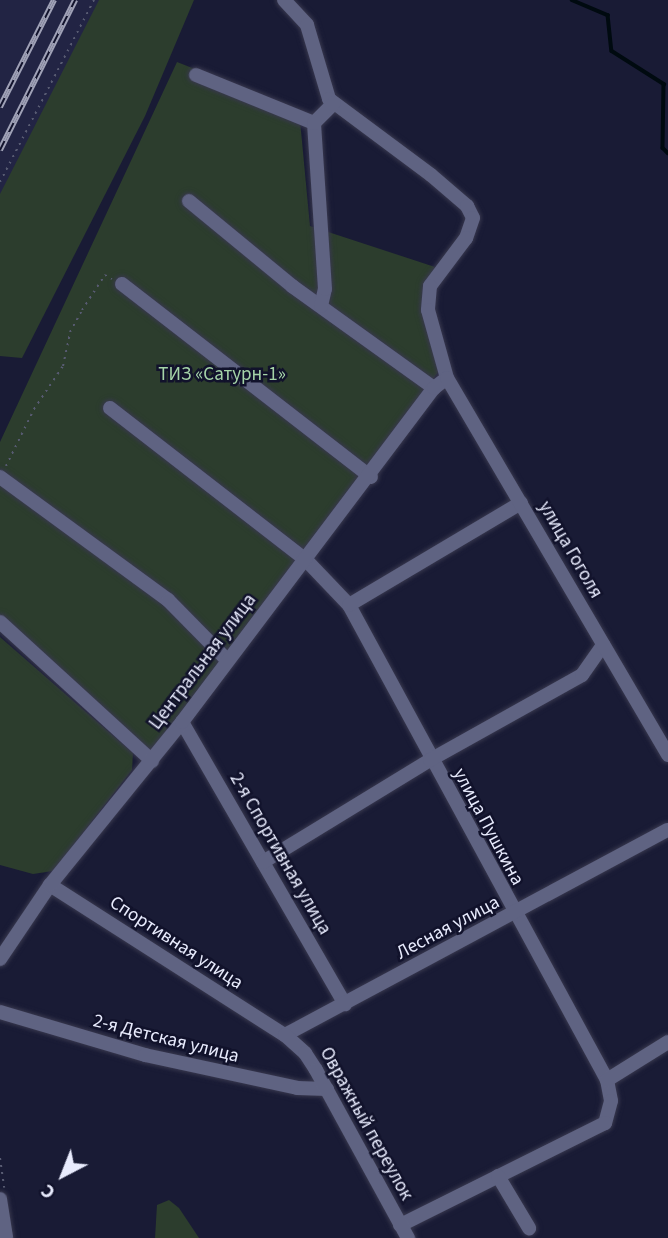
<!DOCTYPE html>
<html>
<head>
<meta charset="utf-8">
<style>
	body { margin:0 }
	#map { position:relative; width:668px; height:1238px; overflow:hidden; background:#191b35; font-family:"Source Sans 3",sans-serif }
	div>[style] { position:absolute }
	.built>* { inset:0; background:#222444 }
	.green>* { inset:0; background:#2c3d2d }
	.stream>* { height:3.5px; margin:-1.75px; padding:0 1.75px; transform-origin:1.75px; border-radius:1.75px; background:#000a10 }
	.path>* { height:2px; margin-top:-1px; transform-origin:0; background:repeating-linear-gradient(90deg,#585b72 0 2px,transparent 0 7px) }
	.roads { filter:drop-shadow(0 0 2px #38384e) drop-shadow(0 0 2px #38384e) }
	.minor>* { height:14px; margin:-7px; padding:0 7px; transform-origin:7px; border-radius:7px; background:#5f6382 }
	.rail>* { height:6px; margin-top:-3px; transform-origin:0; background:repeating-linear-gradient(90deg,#11122b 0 10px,#9fa1b6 0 20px); box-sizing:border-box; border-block:2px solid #9fa1b6 }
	span { translate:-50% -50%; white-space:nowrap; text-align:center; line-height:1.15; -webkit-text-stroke:5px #11122b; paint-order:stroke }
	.park-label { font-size:19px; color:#a5d4a8 }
	.street-label { font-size:19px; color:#e8ebfd }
	.north { position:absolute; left:28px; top:1140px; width:70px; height:70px; -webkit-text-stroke:5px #11122b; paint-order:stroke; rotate:222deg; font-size:19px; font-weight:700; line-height:28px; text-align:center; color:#e8ebfd }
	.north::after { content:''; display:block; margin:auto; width:24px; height:32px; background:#e8ebfd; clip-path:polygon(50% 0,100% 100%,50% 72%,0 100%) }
</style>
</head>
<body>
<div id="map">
	<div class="built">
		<i style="clip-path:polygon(0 0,148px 0,0 257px)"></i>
	</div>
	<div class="green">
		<i style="clip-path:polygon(99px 0,194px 0,145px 116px,22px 358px,0 356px,0 194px)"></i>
		<i style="clip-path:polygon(177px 62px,299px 110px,310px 226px,435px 267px,423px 292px,442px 367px,169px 730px,142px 758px,0 628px,0 442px)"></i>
		<i style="clip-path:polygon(0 637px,133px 753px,132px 770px,53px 871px,33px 874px,0 865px)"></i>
		<i style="clip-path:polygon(169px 1200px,179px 1208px,199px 1238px,155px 1238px,157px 1205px)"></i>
	</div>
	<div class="stream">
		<i style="left:572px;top:0;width:39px;rotate:23deg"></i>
		<i style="left:608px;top:15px;width:36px;rotate:84deg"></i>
		<i style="left:612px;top:51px;width:62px;rotate:32.4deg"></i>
		<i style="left:664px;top:84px;width:64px;rotate:90.9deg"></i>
		<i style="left:663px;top:148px;width:7px;rotate:45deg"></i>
	</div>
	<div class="path">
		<i style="left:0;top:182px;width:205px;rotate:-62.7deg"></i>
		<i style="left:6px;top:466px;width:64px;rotate:-63.8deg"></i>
		<i style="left:34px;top:409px;width:52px;rotate:-56deg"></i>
		<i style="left:63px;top:366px;width:35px;rotate:-78deg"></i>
		<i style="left:70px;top:332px;width:25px;rotate:-61deg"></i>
		<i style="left:82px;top:310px;width:42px;rotate:-56.7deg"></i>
		<i style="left:105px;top:275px;width:8px;rotate:30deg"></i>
		<i style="left:0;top:1158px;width:30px;rotate:82deg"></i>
	</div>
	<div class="roads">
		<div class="minor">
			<i style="left:284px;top:0;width:34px;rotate:47deg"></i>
			<i style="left:307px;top:25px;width:77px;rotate:73.4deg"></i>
			<i style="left:329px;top:99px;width:127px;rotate:36.7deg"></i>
			<i style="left:431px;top:175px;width:48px;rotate:40.7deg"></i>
			<i style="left:467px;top:206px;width:13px;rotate:63deg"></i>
			<i style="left:473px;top:218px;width:21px;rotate:109deg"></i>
			<i style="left:466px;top:238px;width:60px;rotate:126.9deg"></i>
			<i style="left:430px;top:286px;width:24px;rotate:95deg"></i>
			<i style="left:428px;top:310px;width:71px;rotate:74.4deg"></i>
			<i style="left:196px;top:75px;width:127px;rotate:22.1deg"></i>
			<i style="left:189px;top:201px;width:134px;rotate:39.5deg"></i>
			<i style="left:292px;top:286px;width:175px;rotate:35.7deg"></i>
			<i style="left:122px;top:284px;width:315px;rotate:37.8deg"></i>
			<i style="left:321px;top:306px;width:17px;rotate:-77deg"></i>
			<i style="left:325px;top:289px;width:166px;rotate:-93.8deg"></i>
			<i style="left:314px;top:123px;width:28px;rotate:-45deg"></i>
			<i style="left:110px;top:408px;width:248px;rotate:37.8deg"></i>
			<i style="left:306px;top:560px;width:62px;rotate:46.3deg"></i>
			<i style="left:349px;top:605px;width:541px;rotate:61.49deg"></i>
			<i style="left:607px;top:1080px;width:21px;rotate:79deg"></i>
			<i style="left:611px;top:1101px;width:23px;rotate:105deg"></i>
			<i style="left:605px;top:1123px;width:229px;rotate:153.5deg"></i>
			<i style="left:0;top:477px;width:208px;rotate:36.2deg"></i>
			<i style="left:168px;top:600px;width:83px;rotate:45.5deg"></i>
			<i style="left:349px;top:605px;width:200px;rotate:-30.7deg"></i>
			<i style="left:0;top:622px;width:206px;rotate:42.4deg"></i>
			<i style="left:182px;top:722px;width:326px;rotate:60deg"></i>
			<i style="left:263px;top:862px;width:196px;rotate:-31.4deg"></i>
			<i style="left:430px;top:760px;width:174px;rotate:-29.2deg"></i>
			<i style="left:582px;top:675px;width:37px;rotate:-55deg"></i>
			<i style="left:50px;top:885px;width:279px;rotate:32.6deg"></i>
			<i style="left:285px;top:1035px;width:434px;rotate:-28.2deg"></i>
			<i style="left:0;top:959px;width:89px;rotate:-56deg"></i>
			<i style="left:50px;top:885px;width:210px;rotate:-51deg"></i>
			<i style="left:182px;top:722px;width:418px;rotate:-53deg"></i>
			<i style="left:434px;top:388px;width:16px;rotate:-38deg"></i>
			<i style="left:447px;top:378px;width:437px;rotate:59.6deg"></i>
			<i style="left:0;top:1012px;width:151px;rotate:16.5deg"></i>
			<i style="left:145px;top:1055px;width:156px;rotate:12.2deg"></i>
			<i style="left:297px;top:1088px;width:30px;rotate:2deg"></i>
			<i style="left:285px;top:1035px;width:27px;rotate:42deg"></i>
			<i style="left:305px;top:1053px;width:20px;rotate:57deg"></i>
			<i style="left:316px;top:1070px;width:192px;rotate:61.3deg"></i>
			<i style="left:607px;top:1080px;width:72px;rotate:-31.9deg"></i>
			<i style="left:498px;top:1176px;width:61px;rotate:59.2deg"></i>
			<i style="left:0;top:1199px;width:39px;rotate:81deg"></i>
		</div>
	</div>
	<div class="rail">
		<i style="left:0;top:107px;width:120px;rotate:-63.2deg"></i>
		<i style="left:0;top:150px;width:168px;rotate:-63.4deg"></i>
	</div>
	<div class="park-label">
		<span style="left:222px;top:375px">ТИЗ «Сатурн-1»</span>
	</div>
	<div class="street-label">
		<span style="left:570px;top:550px;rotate:60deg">улица Гоголя</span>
		<span style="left:203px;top:662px;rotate:-53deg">Центральная улица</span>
		<span style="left:488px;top:827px;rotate:62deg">улица Пушкина</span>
		<span style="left:280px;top:854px;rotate:60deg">2-я Спортивная улица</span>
		<span style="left:448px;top:928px;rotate:-28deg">Лесная улица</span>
		<span style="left:176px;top:943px;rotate:33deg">Спортивная улица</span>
		<span style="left:166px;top:1039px;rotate:14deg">2-я Детская улица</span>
		<span style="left:366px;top:1124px;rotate:61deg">Овражный переулок</span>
	</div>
	<div class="north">С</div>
</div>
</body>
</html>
